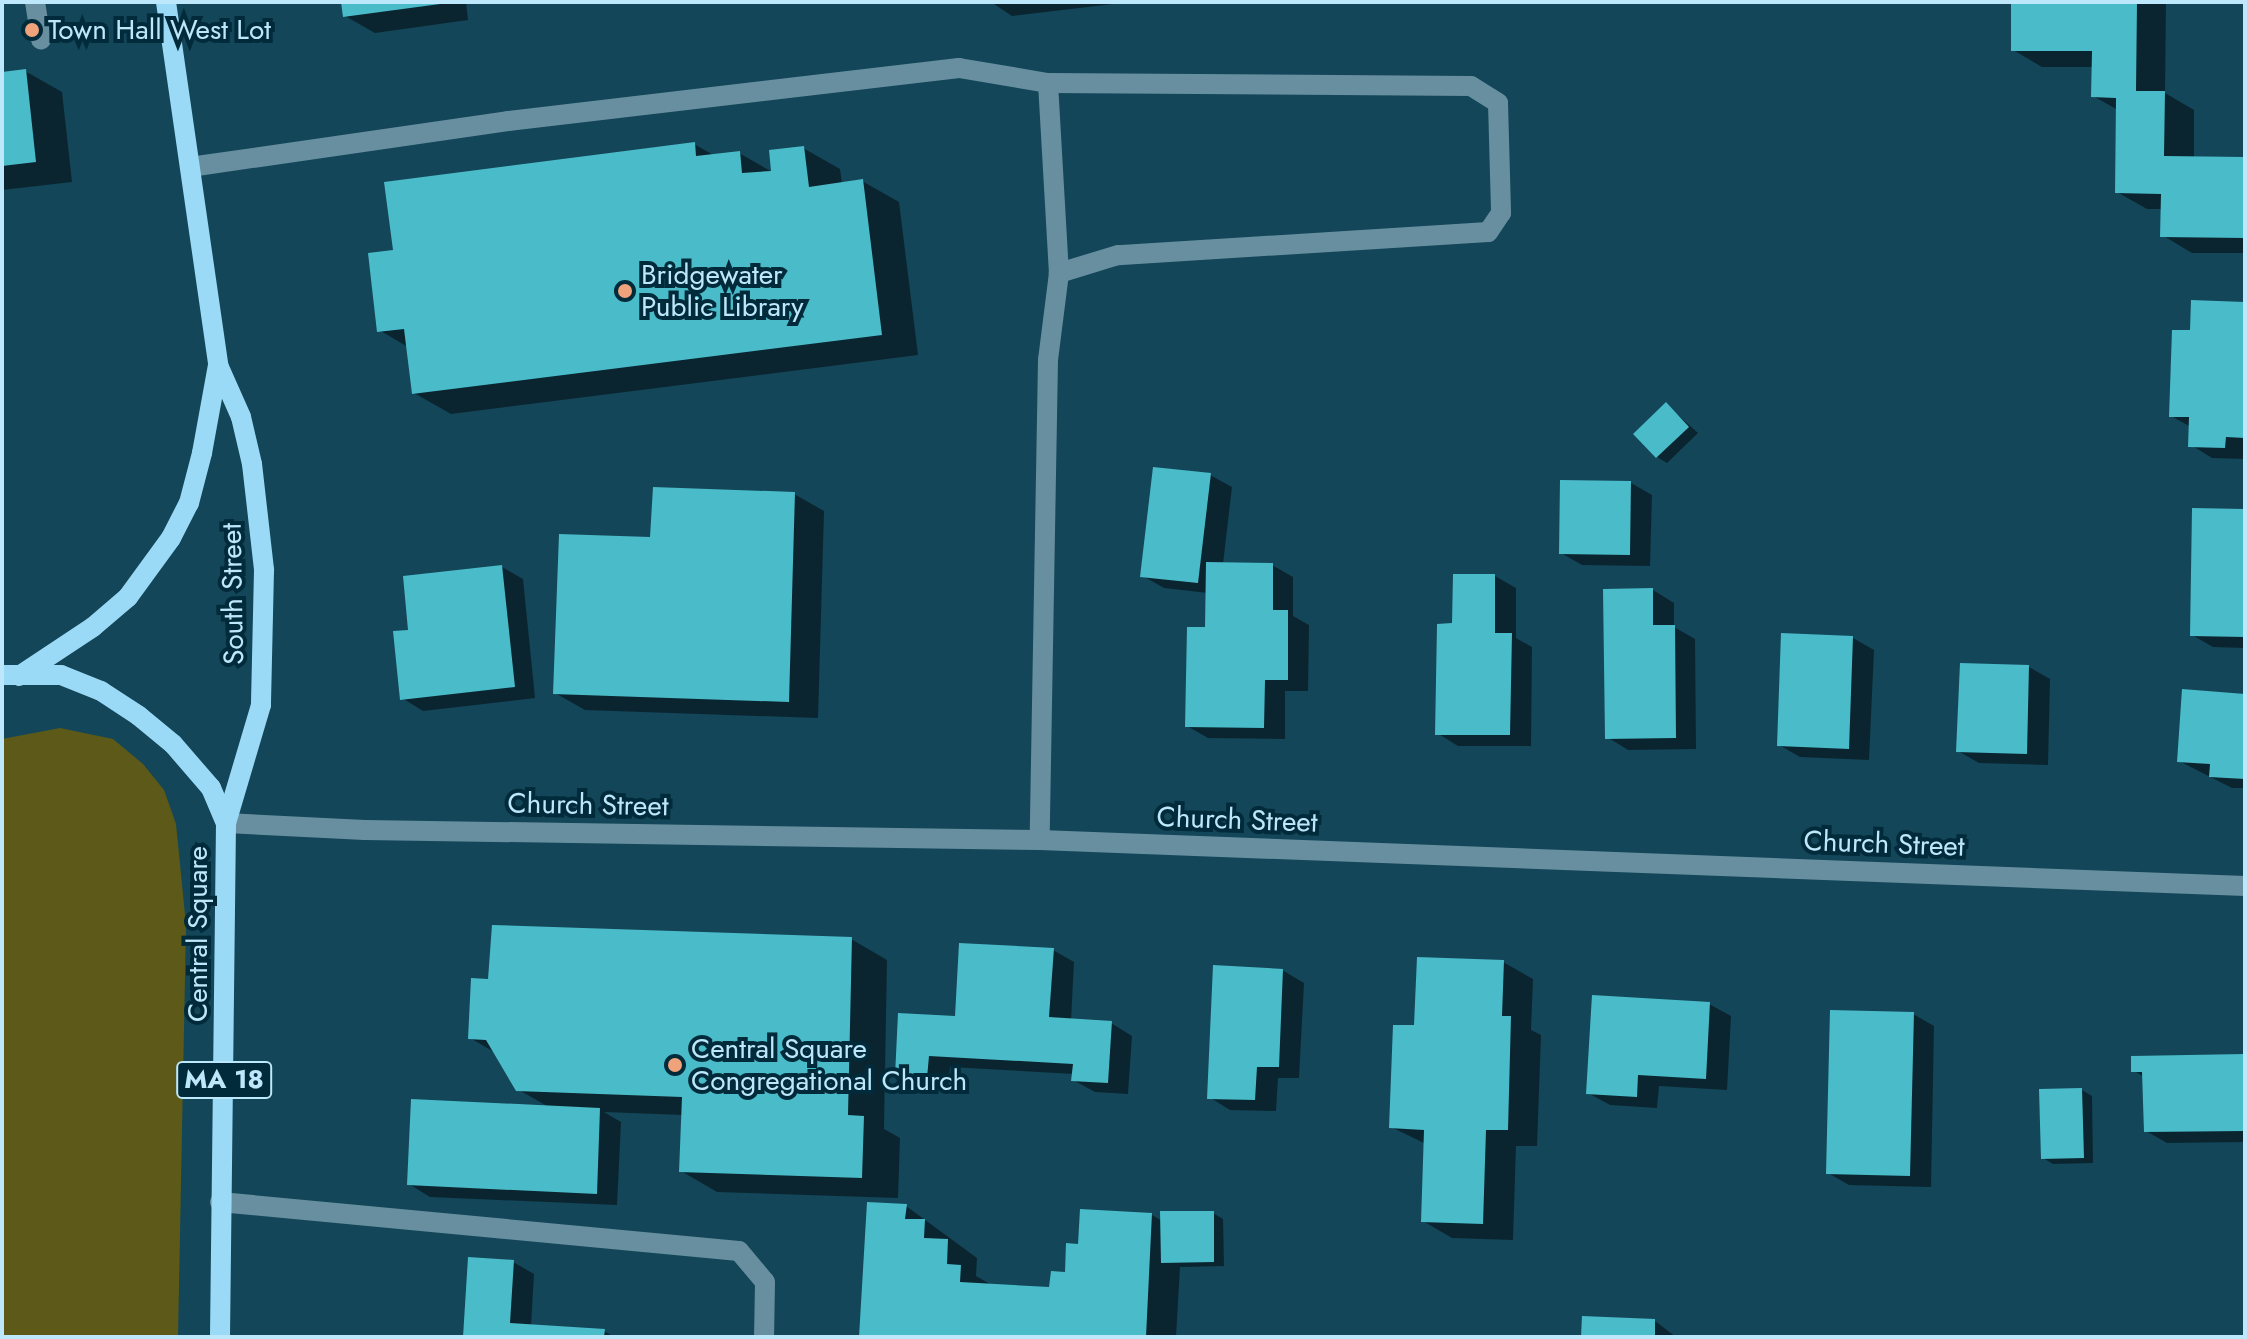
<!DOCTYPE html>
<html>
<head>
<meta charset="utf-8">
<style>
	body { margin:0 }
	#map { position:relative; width:2247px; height:1339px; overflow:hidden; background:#134659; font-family:Jost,sans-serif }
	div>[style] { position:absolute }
	.green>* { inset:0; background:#5d5a19 }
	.shadow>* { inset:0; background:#0007 }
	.building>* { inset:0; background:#4abbc9 }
	.minor>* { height:20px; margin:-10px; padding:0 10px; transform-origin:10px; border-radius:10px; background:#688fa0 }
	.major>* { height:20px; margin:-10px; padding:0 10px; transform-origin:10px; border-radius:10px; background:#9bdaf6 }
	.dots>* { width:22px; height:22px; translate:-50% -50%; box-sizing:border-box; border:4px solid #012b3a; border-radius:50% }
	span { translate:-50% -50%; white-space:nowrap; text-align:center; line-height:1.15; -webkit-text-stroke:8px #012b3a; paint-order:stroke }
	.shield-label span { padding:2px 6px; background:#012b3a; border:2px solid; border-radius:6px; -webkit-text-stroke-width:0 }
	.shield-label { font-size:26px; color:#bde7fa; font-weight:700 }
	.poi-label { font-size:28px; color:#bde7fa }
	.left { translate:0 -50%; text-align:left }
	.street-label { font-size:28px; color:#bde7fa }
	.frame { position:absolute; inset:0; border:4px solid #bde7fa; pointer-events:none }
</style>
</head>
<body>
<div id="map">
	<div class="green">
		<i style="clip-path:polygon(60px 728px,113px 739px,143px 764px,164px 790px,176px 824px,186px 925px,178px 1337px,2px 1337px,2px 739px)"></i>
	</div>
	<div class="shadow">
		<i style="clip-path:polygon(343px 2px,466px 2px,468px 20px,375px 33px,345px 16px)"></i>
		<i style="clip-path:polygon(991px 2px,1130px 2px,1012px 16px)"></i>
		<i style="clip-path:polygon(2013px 2px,2166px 2px,2165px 93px,2194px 110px,2194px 158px,2245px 159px,2245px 253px,2192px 253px,2162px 235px,2163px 209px,2147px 209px,2117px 192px,2118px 110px,2093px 96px,2094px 67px,2042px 67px,2013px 50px)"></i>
		<i style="clip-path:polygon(25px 71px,62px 92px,72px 182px,2px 190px,2px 74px)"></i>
		<i style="clip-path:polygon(694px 144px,715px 156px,739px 153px,774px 173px,803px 148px,840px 169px,842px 184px,862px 181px,899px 202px,918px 355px,451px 414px,414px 393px,408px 347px,379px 330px,395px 251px)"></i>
		<i style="clip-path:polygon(2245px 304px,2245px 459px,2212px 458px,2191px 445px,2191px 427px,2171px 416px,2192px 332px)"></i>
		<i style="clip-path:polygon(1667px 405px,1698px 433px,1667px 463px,1657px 457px)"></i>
		<i style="clip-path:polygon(1210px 475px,1232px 487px,1223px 564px,1272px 565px,1293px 577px,1293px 616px,1309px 625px,1308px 691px,1285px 691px,1285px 739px,1208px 738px,1187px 726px,1207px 629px,1208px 593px,1164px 588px,1143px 576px)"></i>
		<i style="clip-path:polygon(1631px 483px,1652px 495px,1650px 566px,1582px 565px,1561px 553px)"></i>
		<i style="clip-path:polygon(794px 494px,824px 511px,818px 718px,585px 710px,555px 693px,652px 539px)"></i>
		<i style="clip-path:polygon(2245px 511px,2245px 648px,2213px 647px,2192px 635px)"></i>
		<i style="clip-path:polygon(502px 567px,523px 579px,535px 698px,423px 711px,402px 698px,410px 632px)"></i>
		<i style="clip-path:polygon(1495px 576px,1516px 588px,1516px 638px,1532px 647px,1531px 746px,1458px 746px,1437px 733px,1454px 625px)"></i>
		<i style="clip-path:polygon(1653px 590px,1674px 603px,1674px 627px,1695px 639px,1696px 749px,1628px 750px,1607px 737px)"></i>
		<i style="clip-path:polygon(1853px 638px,1874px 650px,1869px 760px,1800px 757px,1779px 745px)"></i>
		<i style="clip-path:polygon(2029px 667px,2050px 679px,2048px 765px,1979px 763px,1958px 751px)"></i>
		<i style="clip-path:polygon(2245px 696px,2245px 788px,2232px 788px,2179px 761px)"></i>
		<i style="clip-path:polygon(851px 939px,887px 960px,884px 1129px,900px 1138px,898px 1198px,717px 1192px,681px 1171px,683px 1115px,604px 1112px,621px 1122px,617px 1205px,430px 1197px,409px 1184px,549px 1107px,517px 1089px,496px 1053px,470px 1038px,490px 981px)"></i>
		<i style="clip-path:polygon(1053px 950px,1074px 962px,1071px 1021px,1111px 1023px,1132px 1036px,1128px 1094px,1095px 1092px,1073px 1080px,1074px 1074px,950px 1067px,948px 1089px,918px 1087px,897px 1075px,957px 1018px)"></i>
		<i style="clip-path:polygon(1503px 962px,1533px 979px,1531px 1030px,1541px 1035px,1537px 1146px,1516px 1146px,1513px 1240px,1452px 1238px,1423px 1221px,1426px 1144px,1391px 1127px,1416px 1027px)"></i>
		<i style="clip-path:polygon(1282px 970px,1304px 983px,1299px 1078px,1278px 1078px,1276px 1111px,1230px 1110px,1209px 1097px)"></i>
		<i style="clip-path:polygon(1709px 1004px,1731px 1016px,1727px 1090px,1659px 1086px,1657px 1108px,1610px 1105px,1588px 1093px)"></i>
		<i style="clip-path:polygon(1913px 1014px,1934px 1026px,1931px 1187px,1849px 1185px,1828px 1173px)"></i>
		<i style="clip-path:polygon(2245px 1056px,2245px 1142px,2167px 1143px,2146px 1131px,2144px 1077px,2133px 1070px)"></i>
		<i style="clip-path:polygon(2082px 1090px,2092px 1096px,2093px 1163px,2053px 1164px,2043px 1158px)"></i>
		<i style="clip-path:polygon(906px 1206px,977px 1258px,976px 1276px,990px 1284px,1051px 1289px,1066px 1274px,1080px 1246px,1152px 1215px,1162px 1221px,1213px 1213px,1223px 1219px,1224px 1266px,1180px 1267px,1176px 1337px,861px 1337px)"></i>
		<i style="clip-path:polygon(513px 1262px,534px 1274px,531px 1326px,604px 1331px,614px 1337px,465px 1337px)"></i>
		<i style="clip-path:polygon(1655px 1321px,1676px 1337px,1583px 1337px)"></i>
	</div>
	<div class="building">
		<i style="clip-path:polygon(341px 2px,440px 2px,440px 4px,343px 17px)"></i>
		<i style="clip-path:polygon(2011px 2px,2137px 2px,2136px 91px,2165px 91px,2164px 156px,2245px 157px,2245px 238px,2160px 237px,2161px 194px,2115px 193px,2116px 98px,2091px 97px,2092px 51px,2011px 51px)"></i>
		<i style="clip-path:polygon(26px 69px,36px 162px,2px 166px,2px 72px)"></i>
		<i style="clip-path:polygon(695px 142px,696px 156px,740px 151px,742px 173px,771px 171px,769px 150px,804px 146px,809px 187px,863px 179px,882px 335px,412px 394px,404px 329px,377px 332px,368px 253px,393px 250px,384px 182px)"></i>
		<i style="clip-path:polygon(2191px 300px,2245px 302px,2245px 438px,2226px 437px,2225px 448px,2188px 447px,2189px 417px,2169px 417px,2172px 330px,2190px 330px)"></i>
		<i style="clip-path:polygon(1666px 402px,1689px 427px,1656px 458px,1633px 434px)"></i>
		<i style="clip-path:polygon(1153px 467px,1211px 473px,1198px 583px,1140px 577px)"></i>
		<i style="clip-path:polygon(1560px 480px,1631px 481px,1630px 555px,1559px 554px)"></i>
		<i style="clip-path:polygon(653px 487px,795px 492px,789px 702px,553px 694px,559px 534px,650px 537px)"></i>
		<i style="clip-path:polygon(2192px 508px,2245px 509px,2245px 637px,2190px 636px)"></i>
		<i style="clip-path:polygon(1206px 562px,1273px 563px,1273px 610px,1288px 610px,1288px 680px,1265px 680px,1264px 728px,1185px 727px,1187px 627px,1205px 627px)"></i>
		<i style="clip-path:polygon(502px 565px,515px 687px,400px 700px,393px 631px,408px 630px,403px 576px)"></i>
		<i style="clip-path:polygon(1453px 574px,1495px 574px,1495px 633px,1512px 633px,1510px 735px,1435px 735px,1437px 624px,1452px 623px)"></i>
		<i style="clip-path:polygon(1653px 588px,1653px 625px,1675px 625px,1676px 738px,1605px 739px,1603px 589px)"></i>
		<i style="clip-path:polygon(1781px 633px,1853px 636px,1849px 749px,1777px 746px)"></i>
		<i style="clip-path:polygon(1960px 663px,2029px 665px,2027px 754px,1956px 752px)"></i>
		<i style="clip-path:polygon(2182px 689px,2245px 694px,2245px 779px,2209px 777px,2210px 764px,2177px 762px)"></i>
		<i style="clip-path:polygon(492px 925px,852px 937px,848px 1115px,864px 1116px,862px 1178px,679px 1172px,682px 1097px,516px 1091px,486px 1040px,468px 1039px,471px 978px,488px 979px)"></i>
		<i style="clip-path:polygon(959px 943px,1054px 948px,1049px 1017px,1112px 1021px,1108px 1083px,1071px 1081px,1073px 1064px,929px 1056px,927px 1078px,895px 1076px,898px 1013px,955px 1016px)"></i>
		<i style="clip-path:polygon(1417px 957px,1504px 960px,1502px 1016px,1511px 1016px,1508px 1130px,1486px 1130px,1483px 1224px,1421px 1222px,1424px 1130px,1389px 1128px,1393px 1025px,1414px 1025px)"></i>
		<i style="clip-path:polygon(1213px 965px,1283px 969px,1279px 1067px,1257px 1067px,1255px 1100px,1207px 1099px)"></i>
		<i style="clip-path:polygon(1592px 995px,1710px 1002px,1706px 1079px,1638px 1075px,1637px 1097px,1586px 1094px)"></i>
		<i style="clip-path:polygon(1830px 1010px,1914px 1012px,1910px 1176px,1826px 1174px)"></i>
		<i style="clip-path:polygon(2245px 1054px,2245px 1131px,2144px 1132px,2142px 1072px,2131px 1072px,2131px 1056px)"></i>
		<i style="clip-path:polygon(2082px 1088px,2084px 1158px,2041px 1159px,2039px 1089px)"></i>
		<i style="clip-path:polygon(411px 1099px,600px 1108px,597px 1194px,407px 1185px)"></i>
		<i style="clip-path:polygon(867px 1202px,907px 1204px,905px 1219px,925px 1219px,924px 1238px,948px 1239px,947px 1264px,961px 1265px,960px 1282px,1049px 1287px,1051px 1271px,1065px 1272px,1066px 1243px,1078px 1244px,1080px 1209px,1152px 1213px,1146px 1337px,859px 1337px)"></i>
		<i style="clip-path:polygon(1160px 1211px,1214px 1211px,1214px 1262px,1161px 1263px)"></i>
		<i style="clip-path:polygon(468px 1257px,514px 1260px,510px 1323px,605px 1329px,604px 1337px,463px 1337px)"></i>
		<i style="clip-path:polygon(1582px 1316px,1655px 1319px,1655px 1337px,1581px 1337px)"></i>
	</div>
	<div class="minor">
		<i style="left:35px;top:2px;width:38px;rotate:81deg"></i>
		<i style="left:1048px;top:83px;width:190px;rotate:86.7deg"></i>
		<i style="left:190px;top:167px;width:321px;rotate:-8.2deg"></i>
		<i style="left:508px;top:121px;width:454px;rotate:-6.7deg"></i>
		<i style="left:959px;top:68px;width:90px;rotate:9.6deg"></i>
		<i style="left:1048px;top:83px;width:423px;rotate:0.4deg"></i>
		<i style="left:1471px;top:86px;width:32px;rotate:32deg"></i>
		<i style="left:1498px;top:103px;width:110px;rotate:88.4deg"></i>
		<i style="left:1501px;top:213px;width:23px;rotate:124deg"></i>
		<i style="left:1488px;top:232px;width:371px;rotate:176.4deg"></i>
		<i style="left:1118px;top:255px;width:62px;rotate:163deg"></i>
		<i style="left:1059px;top:273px;width:88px;rotate:97.2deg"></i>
		<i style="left:1048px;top:360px;width:480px;rotate:91deg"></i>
		<i style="left:226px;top:823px;width:139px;rotate:2.9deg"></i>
		<i style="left:365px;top:830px;width:675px;rotate:0.85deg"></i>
		<i style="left:1040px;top:840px;width:1206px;rotate:2.19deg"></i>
		<i style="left:220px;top:1202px;width:521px;rotate:5.39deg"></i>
		<i style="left:739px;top:1251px;width:40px;rotate:50deg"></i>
		<i style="left:765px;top:1282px;width:55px;rotate:91deg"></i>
	</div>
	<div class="major">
		<i style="left:166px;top:2px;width:367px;rotate:81.8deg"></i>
		<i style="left:218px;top:365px;width:57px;rotate:66.1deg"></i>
		<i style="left:241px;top:417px;width:48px;rotate:76.8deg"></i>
		<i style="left:252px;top:464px;width:107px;rotate:83.5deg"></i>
		<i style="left:264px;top:570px;width:135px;rotate:91.3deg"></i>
		<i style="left:261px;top:705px;width:123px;rotate:106.5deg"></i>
		<i style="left:2px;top:675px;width:59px"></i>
		<i style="left:61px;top:675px;width:43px;rotate:21.8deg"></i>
		<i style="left:101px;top:691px;width:45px;rotate:33.3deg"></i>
		<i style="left:139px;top:716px;width:44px;rotate:39.5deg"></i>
		<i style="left:173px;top:744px;width:58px;rotate:49.2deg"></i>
		<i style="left:211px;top:788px;width:38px;rotate:67deg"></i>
		<i style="left:226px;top:823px;width:514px;rotate:90.67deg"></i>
		<i style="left:19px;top:676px;width:89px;rotate:-33.5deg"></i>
		<i style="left:93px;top:627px;width:46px;rotate:-40.6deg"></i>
		<i style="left:128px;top:597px;width:73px;rotate:-53.9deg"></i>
		<i style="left:171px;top:538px;width:39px;rotate:-63deg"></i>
		<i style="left:189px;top:503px;width:52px;rotate:-75.4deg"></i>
		<i style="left:202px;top:453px;width:89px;rotate:-79.7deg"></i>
	</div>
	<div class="dots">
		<i style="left:32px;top:30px;background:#f0a27a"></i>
		<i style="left:625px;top:291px;background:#f0a27a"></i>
		<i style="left:675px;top:1065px;background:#f0a27a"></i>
	</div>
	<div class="shield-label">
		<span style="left:224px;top:1080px">MA 18</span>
	</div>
	<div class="poi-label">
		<span class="left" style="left:48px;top:30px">Town Hall West Lot</span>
		<span class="left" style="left:641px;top:291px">Bridgewater<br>Public Library</span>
		<span class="left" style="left:691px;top:1065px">Central Square<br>Congregational Church</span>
	</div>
	<div class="street-label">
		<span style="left:233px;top:594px;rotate:-91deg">South Street</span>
		<span style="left:588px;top:805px;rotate:1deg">Church Street</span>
		<span style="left:1237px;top:820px;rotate:2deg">Church Street</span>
		<span style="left:1884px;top:844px;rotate:2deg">Church Street</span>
		<span style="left:198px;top:934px;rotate:-90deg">Central Square</span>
	</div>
	<div class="frame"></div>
</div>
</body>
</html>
